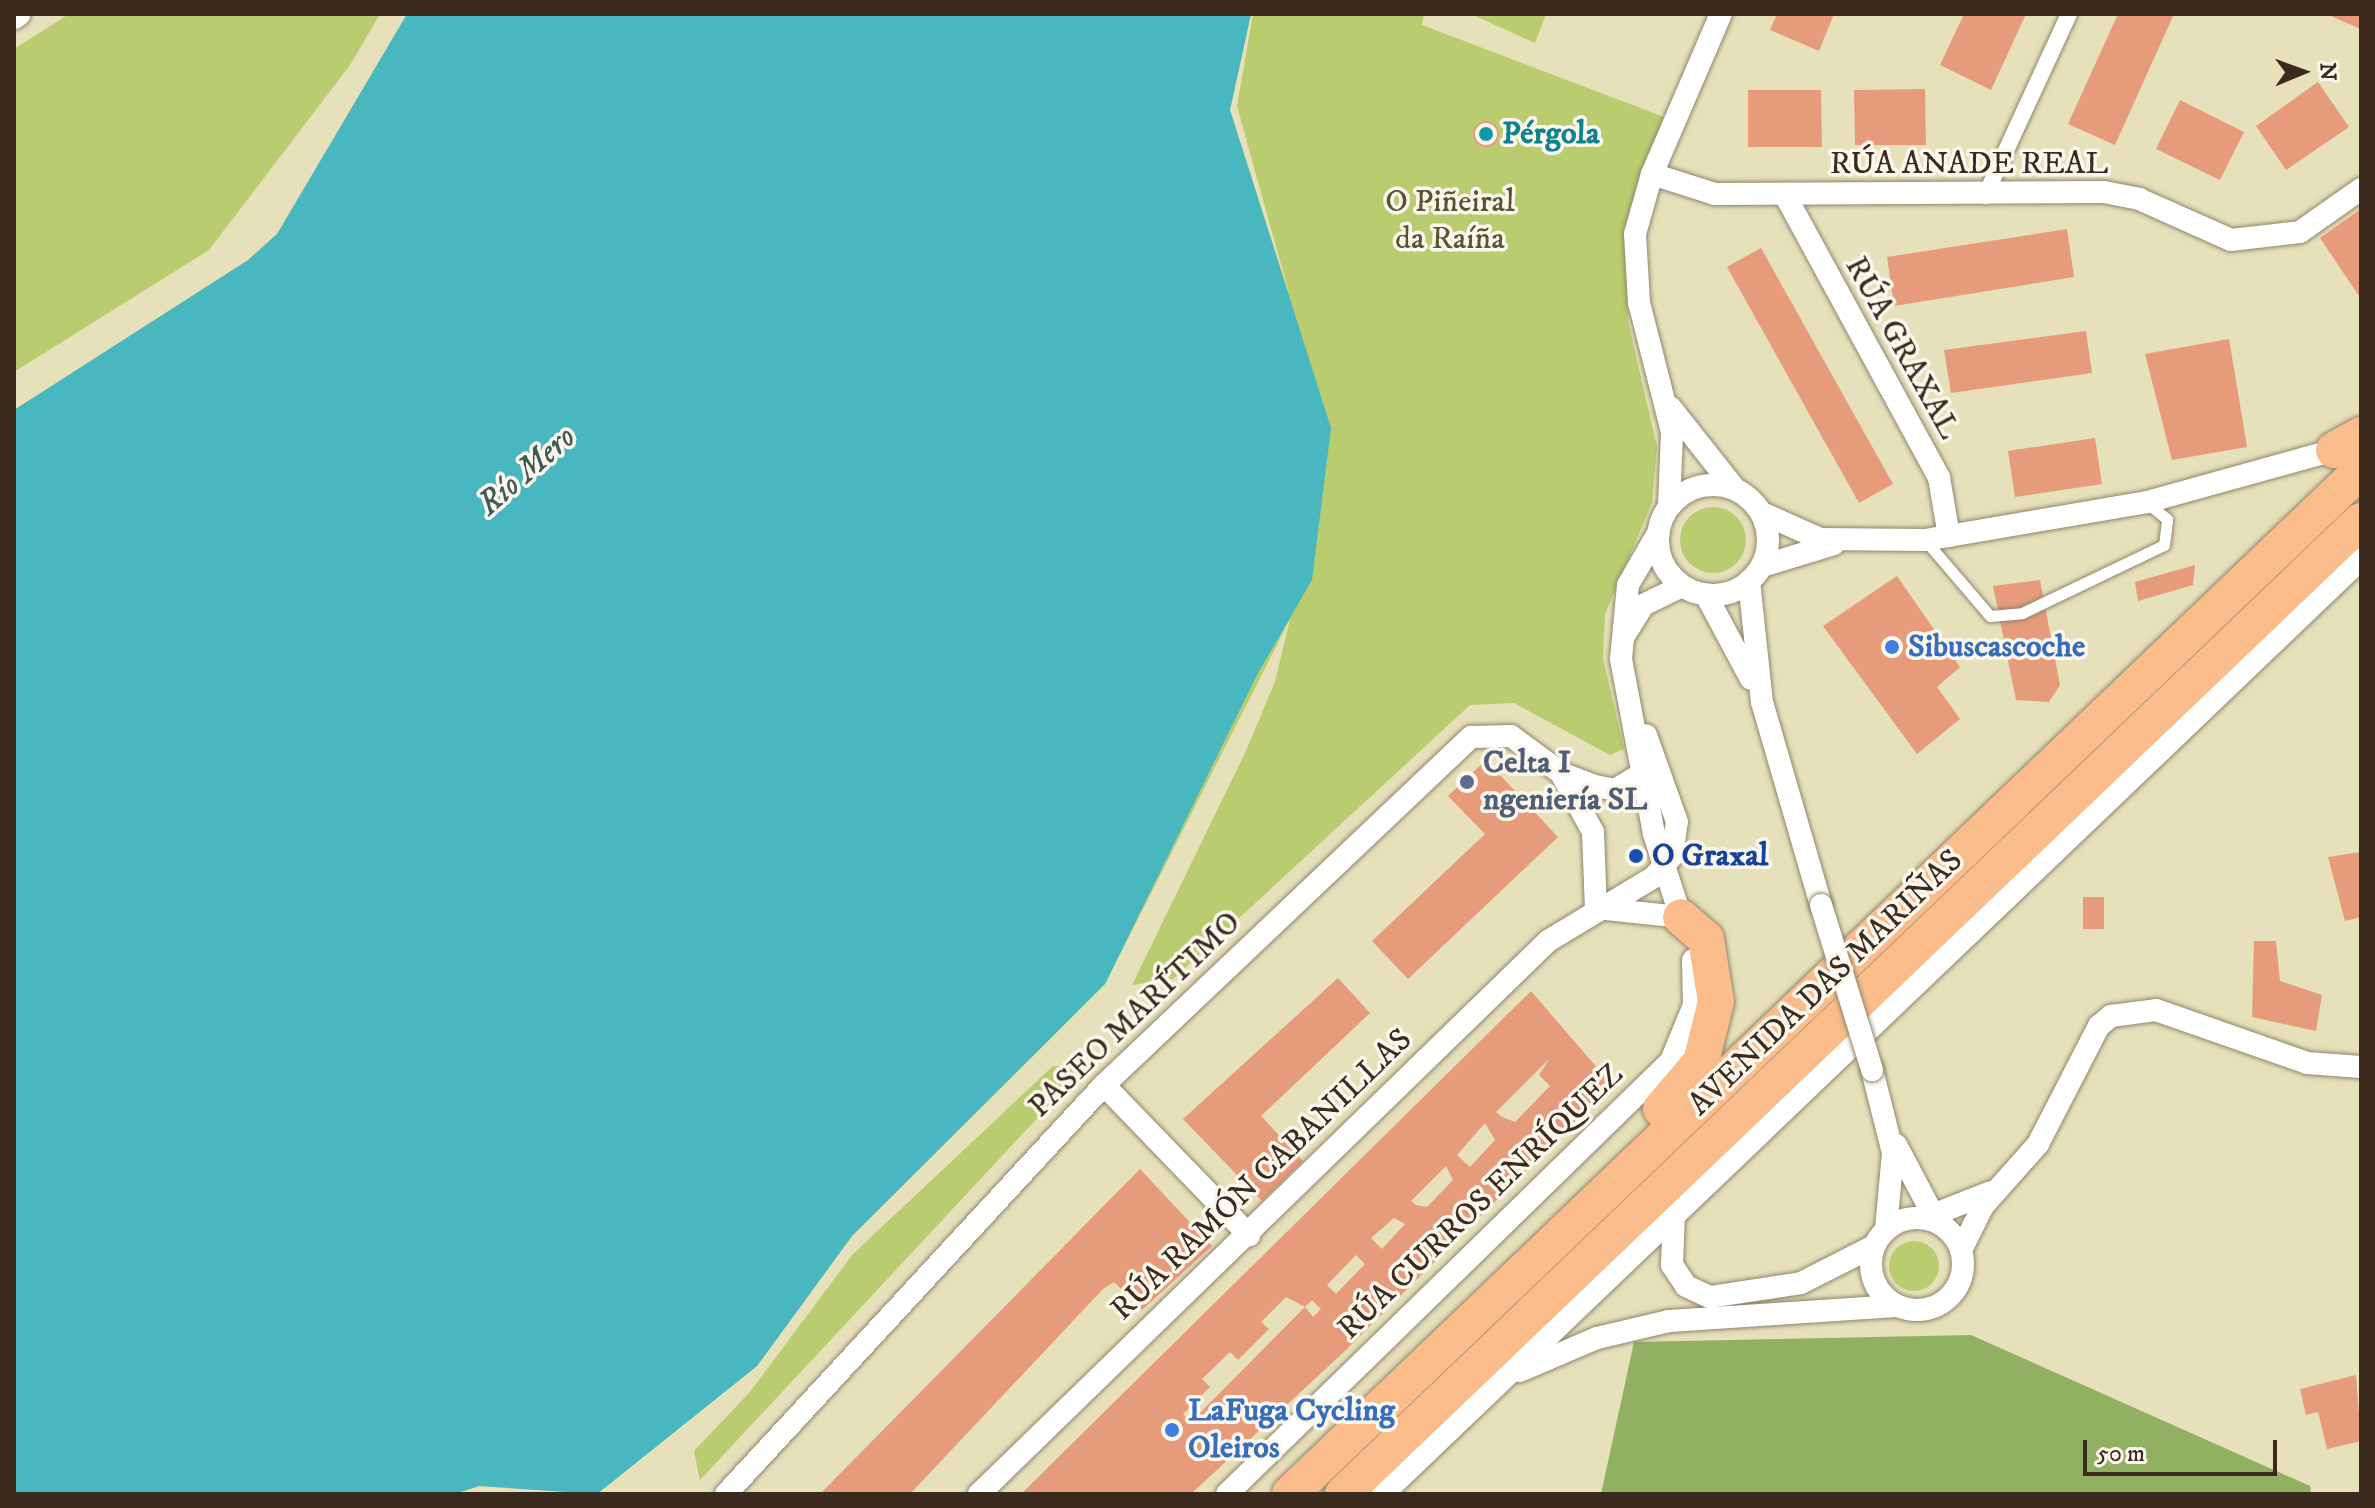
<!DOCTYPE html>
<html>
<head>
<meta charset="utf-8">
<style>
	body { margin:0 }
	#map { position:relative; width:2375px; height:1508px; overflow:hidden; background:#e6e0bb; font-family:"IM FELL DW Pica",serif }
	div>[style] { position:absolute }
	.green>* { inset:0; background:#b9cc6f }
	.round { border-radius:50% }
	.forest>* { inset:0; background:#92b062 }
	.water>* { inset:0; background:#48b7c0 }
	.building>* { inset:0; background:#e69b7b }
	.roads { filter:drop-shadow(0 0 2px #90856c) drop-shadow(0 0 2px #90856c) }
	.service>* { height:11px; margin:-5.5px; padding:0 5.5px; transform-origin:5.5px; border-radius:5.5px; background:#fff }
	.pedestrian>* { height:16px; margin:-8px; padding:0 8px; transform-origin:8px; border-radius:8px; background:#fff }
	.minor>* { height:22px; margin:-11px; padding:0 11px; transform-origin:11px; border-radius:11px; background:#fff }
	.minor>.ring { margin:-11px; padding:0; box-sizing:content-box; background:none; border:22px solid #fff; border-radius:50% }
	.tertiary>* { height:26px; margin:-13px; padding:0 13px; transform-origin:13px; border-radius:13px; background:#fff }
	.trunk>* { height:36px; margin:-18px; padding:0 18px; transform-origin:18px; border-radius:18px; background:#fabc8b }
	.bridges { filter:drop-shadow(0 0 2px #90856c) drop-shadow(0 0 2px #90856c) }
	.minor-bridge>* { height:22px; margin:-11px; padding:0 11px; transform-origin:11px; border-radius:11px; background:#fff }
	.dots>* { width:22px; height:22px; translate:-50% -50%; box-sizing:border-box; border:4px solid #fbf7ec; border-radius:50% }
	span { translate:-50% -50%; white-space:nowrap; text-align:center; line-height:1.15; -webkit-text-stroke:7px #fbf7ec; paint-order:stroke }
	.culture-label { font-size:32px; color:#0d838f; font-weight:700 }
	.left { translate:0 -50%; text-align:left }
	.street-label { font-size:32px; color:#3b2a1e }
	.park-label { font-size:32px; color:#5a5232 }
	.shop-label { font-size:32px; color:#366cbe; font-weight:700 }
	.service-label { font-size:32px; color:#4e5e75; font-weight:700 }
	.transit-label { font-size:32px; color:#164399; font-weight:700 }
	.water-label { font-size:34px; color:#405b57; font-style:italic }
	.frame { position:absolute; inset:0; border:16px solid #3b2a1e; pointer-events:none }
	.north { position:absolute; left:2263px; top:32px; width:80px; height:80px; -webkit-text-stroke:6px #fbf7ec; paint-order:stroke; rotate:89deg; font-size:22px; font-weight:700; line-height:32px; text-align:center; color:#3b2a1e }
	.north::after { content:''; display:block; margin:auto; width:28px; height:36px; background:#3b2a1e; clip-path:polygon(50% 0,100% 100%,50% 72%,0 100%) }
	.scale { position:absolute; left:2083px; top:1440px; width:194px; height:36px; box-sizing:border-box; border:4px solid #3b2a1e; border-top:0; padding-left:10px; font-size:24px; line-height:28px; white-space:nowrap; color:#3b2a1e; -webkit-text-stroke:6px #fbf7ec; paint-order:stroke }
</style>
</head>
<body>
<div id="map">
	<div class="green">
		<i style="clip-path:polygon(69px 14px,380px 14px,350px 65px,209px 250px,14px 372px,14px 49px)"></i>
		<i style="clip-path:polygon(1251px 14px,1230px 110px,1290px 297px,1237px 106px,1253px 14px,1424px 14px,1422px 25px,1664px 117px,1625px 226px,1628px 321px,1657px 447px,1652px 503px,1605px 614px,1603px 658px,1624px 749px,1610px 755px,1514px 703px,1470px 705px,1173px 979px,1132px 985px,1245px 753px,1275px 682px,1290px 619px,1105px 984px,852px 1236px,757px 1366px,597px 1494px,479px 1486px,454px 1494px,14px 1494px)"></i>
		<i style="clip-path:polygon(1471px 14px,1546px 14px,1535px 43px)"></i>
		<i class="round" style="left:1680px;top:507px;width:66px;height:66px"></i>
		<i style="clip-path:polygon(1053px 1066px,1085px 1067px,700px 1480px,694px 1451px,749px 1393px,853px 1254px)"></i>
		<i class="round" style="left:1889px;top:1241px;width:50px;height:50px"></i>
	</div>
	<div class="forest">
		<i style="clip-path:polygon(1971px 1335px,2310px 1486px,2311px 1494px,1601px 1494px,1634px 1342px)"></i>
	</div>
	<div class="water">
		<i style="clip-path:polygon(407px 14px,1251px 14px,1230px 110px,1331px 428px,1312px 580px,1257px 675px,1105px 984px,852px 1236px,757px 1366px,597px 1494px,479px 1486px,454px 1494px,14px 1494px,14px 410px,248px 260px,277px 234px)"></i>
	</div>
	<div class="building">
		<i style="clip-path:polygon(1777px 14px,1834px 14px,1819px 51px,1770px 30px)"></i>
		<i style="clip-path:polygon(1964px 14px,2026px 14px,1991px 90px,1940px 65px)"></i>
		<i style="clip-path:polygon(2118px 14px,2174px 14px,2115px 145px,2068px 124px)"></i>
		<i style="clip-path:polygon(2326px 14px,2361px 14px,2361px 29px)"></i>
		<i style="clip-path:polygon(2318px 82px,2349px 127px,2286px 170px,2256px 126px)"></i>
		<i style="clip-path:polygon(1925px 89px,1926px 145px,1855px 145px,1854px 90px)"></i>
		<i style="clip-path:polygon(1748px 90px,1821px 90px,1822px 147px,1748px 147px)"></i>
		<i style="clip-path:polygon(2180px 100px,2244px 132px,2220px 180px,2156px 149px)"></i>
		<i class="round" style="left:1473px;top:121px;width:26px;height:26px"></i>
		<i style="clip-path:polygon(2361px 209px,2361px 299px,2320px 238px)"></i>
		<i style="clip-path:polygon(2067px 229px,2074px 277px,1894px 306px,1887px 257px)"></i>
		<i style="clip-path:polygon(1761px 248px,1893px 484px,1859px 503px,1727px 267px)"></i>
		<i style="clip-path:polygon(2086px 331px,2092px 373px,1951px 393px,1944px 350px)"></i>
		<i style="clip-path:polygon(2229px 339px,2247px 447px,2172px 460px,2145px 354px)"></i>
		<i style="clip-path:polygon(2095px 438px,2102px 484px,2015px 497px,2008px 451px)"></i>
		<i style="clip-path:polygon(2195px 565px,2193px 585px,2138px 601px,2135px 582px)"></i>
		<i style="clip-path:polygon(1897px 576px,1960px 667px,1937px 687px,1960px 719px,1917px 754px,1823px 626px)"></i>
		<i style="clip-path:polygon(2040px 580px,2060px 685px,2049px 702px,2016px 700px,1993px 586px)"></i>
		<i style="clip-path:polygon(1486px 760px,1558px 837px,1408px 979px,1372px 941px,1485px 834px,1448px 796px)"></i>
		<i style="clip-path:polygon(2361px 852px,2361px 917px,2345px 921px,2328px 857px)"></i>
		<i style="clip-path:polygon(2083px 897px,2104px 897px,2104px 929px,2083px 929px)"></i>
		<i style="clip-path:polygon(2254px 941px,2276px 941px,2280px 981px,2322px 995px,2316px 1031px,2252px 1017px)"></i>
		<i style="clip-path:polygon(1338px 978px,1370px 1013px,1261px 1116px,1303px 1161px,1262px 1201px,1183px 1119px)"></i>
		<i style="clip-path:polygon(evenodd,1531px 991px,1612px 1085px,1346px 1350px,1191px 1494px,1021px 1494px,1531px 991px,1550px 1058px,1539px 1075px,1550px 1086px,1515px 1122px,1502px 1117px,1496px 1112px,1550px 1058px,1531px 991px,1485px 1123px,1495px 1140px,1470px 1167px,1457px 1155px,1485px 1123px,1531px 991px,1446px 1166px,1453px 1180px,1427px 1207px,1416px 1205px,1411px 1201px,1446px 1166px,1531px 991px,1394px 1218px,1405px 1224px,1382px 1249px,1371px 1238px,1394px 1218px,1531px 991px,1356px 1255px,1365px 1264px,1336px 1294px,1327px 1285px,1356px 1255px,1531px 991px,1286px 1297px,1305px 1307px,1312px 1300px,1321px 1309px,1313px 1317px,1305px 1307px,1191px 1422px,1183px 1414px,1210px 1387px,1202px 1379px,1230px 1352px,1238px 1360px,1269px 1329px,1261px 1322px,1286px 1297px)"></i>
		<i style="clip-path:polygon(1140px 1169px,1212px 1246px,1142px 1310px,1114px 1282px,1103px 1289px,910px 1494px,820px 1494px)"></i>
		<i style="clip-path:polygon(2356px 1375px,2361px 1441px,2327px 1449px,2318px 1412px,2306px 1415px,2300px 1389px)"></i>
	</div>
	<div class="roads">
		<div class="service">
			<i style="left:1925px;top:540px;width:100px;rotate:49.5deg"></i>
			<i style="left:1990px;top:616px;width:32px;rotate:-5deg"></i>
			<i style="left:2022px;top:613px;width:157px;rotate:-25.6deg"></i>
			<i style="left:2164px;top:545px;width:26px;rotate:-83deg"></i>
			<i style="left:2167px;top:519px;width:26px;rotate:-141deg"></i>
		</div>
		<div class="pedestrian">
			<i style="left:1985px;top:196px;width:200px;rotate:-65.2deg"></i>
		</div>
		<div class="minor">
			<i style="left:1652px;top:174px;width:66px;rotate:17.6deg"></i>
			<i style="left:1715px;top:194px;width:389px;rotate:-0.3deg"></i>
			<i style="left:2104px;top:192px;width:36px;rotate:11deg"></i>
			<i style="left:2139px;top:199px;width:101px;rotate:24deg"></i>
			<i style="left:2231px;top:240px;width:69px;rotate:-6.6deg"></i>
			<i style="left:2300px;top:232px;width:75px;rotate:-35.2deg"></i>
			<i style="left:1785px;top:195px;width:322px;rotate:61.4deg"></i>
			<i style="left:1939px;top:478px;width:59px;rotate:80.2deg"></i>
			<i style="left:1671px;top:408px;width:103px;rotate:51.7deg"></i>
			<i class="ring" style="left:1658px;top:485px;width:88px;height:88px"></i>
			<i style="left:1669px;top:505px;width:73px;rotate:-87.6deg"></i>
			<i style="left:1672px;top:432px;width:133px;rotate:-104.3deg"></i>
			<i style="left:1639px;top:303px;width:69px;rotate:-93.3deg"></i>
			<i style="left:1635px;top:234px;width:62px;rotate:-74.2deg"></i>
			<i style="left:1652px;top:174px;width:174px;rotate:-66.7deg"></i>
			<i style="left:1762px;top:513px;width:64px;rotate:24.1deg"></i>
			<i style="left:1820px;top:539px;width:105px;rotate:0.5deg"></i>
			<i style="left:1925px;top:540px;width:225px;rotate:-9.7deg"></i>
			<i style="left:2147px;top:502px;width:194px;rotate:-15.5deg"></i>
			<i style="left:1658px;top:533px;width:60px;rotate:120deg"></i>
			<i style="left:1628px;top:585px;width:74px;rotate:95.4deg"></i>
			<i style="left:1621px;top:659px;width:178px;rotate:79.3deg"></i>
			<i style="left:1654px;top:834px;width:98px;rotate:72.1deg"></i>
			<i style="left:1762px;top:566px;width:75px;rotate:-17deg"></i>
			<i style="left:1749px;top:581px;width:122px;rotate:83.9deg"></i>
			<i style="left:1762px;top:702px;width:211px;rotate:73.8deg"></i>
			<i style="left:1706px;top:595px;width:95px;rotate:61.8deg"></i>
			<i style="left:1624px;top:636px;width:36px;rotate:-58deg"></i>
			<i style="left:1643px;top:605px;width:43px;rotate:-26deg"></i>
			<i style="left:1561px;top:773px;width:67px;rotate:61.5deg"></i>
			<i style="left:1593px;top:832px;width:78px;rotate:87.8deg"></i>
			<i style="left:1605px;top:909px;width:76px;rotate:6deg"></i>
			<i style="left:1872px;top:1070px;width:86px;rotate:75.8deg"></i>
			<i style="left:1893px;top:1153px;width:76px;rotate:95.3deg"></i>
			<i style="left:1104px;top:1085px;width:209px;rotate:46deg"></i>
			<i style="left:1896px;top:1145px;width:87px;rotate:62deg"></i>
			<i style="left:1674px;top:1213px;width:52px;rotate:92.2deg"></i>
			<i style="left:1672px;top:1265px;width:25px;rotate:56deg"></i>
			<i style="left:1686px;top:1286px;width:26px;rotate:25deg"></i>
			<i style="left:1710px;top:1297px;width:92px;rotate:-8.7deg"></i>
			<i style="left:1801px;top:1283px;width:82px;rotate:-26.9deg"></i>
			<i class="ring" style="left:1871px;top:1218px;width:70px;height:70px"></i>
			<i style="left:1925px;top:1218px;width:71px;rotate:-21.5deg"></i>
			<i style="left:1961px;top:1250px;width:49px;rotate:-63.4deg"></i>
			<i style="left:1983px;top:1206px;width:83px;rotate:-48.4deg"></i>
			<i style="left:2038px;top:1144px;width:133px;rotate:-62.7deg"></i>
			<i style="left:2099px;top:1026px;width:16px;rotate:-40deg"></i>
			<i style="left:2111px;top:1016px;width:45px;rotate:-7.6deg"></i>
			<i style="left:2156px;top:1010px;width:160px;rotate:19.3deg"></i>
			<i style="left:2307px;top:1063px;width:54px;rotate:4.2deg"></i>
			<i style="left:1520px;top:1371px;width:84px;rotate:-23.2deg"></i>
			<i style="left:1597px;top:1338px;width:74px;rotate:-13.3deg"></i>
			<i style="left:1669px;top:1321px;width:228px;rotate:-3.8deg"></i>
			<i style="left:726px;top:1494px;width:557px;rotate:-47.26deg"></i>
			<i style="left:1104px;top:1085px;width:506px;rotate:-43.48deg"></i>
			<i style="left:1471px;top:737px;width:40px;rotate:-1.4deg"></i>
			<i style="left:1511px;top:736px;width:62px;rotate:36.5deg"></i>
			<i style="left:1561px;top:773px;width:36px;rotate:21deg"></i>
			<i style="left:1595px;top:786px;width:20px;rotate:11deg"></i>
			<i style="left:1615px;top:790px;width:31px;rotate:-31deg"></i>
			<i style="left:979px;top:1494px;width:793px;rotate:-44.18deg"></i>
			<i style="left:1548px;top:941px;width:124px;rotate:-31.1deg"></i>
			<i style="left:1654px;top:877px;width:28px;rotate:-49deg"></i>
			<i style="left:1672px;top:856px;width:34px;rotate:-82deg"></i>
			<i style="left:1677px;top:822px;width:92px;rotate:-109.6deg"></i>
			<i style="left:1227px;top:1494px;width:620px;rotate:-44.28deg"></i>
			<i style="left:1671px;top:1061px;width:61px;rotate:-67.7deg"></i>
			<i style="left:1694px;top:1005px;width:45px;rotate:-91.3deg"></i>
			<i style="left:1383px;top:1494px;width:1353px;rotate:-43.71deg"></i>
		</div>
		<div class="tertiary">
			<i style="left:14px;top:16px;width:4px;rotate:-34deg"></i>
		</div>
		<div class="trunk">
			<i style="left:2334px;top:450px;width:31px;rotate:-29deg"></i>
			<i style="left:1661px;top:1109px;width:62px;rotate:-49.6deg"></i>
			<i style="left:1701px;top:1062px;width:62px;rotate:-76deg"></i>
			<i style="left:1716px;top:1002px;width:64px;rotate:-99deg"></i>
			<i style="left:1706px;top:939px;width:33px;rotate:-139deg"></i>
			<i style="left:1290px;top:1494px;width:1482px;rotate:-43.71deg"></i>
			<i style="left:1343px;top:1494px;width:1408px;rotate:-43.71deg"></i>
		</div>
	</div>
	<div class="bridges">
		<div class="minor-bridge">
			<i style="left:1821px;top:905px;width:173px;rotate:72.8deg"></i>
		</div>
	</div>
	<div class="dots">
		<i style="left:1486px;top:134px;background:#0f9aa8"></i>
		<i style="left:1892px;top:647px;background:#3f7fe0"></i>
		<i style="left:1467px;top:782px;background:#5c6f8a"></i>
		<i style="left:1636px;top:856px;background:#1a4fb4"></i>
		<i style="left:1172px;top:1430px;background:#3f7fe0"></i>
	</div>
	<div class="culture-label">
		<span class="left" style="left:1502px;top:134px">Pérgola</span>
	</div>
	<div class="street-label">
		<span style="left:1969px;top:164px">RÚA ANADE REAL</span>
		<span style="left:1902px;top:348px;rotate:61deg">RÚA GRAXAL</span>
		<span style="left:1826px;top:983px;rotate:-44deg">AVENIDA DAS MARIÑAS</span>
		<span style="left:1135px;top:1015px;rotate:-44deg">PASEO MARÍTIMO</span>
		<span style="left:1262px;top:1175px;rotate:-44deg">RÚA RAMÓN CABANILLAS</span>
		<span style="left:1481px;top:1202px;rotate:-44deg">RÚA CURROS ENRÍQUEZ</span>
	</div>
	<div class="park-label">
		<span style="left:1450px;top:221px">O Piñeiral<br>da Raíña</span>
	</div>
	<div class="shop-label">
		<span class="left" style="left:1908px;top:647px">Sibuscascoche</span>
		<span class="left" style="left:1188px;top:1430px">LaFuga Cycling<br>Oleiros</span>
	</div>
	<div class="service-label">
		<span class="left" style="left:1483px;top:782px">Celta I<br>ngeniería SL</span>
	</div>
	<div class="transit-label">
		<span class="left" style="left:1652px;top:856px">O Graxal</span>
	</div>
	<div class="water-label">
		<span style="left:527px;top:471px;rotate:-41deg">Río Mero</span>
	</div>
	<div class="frame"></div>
	<div class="north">N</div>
	<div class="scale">50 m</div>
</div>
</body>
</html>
